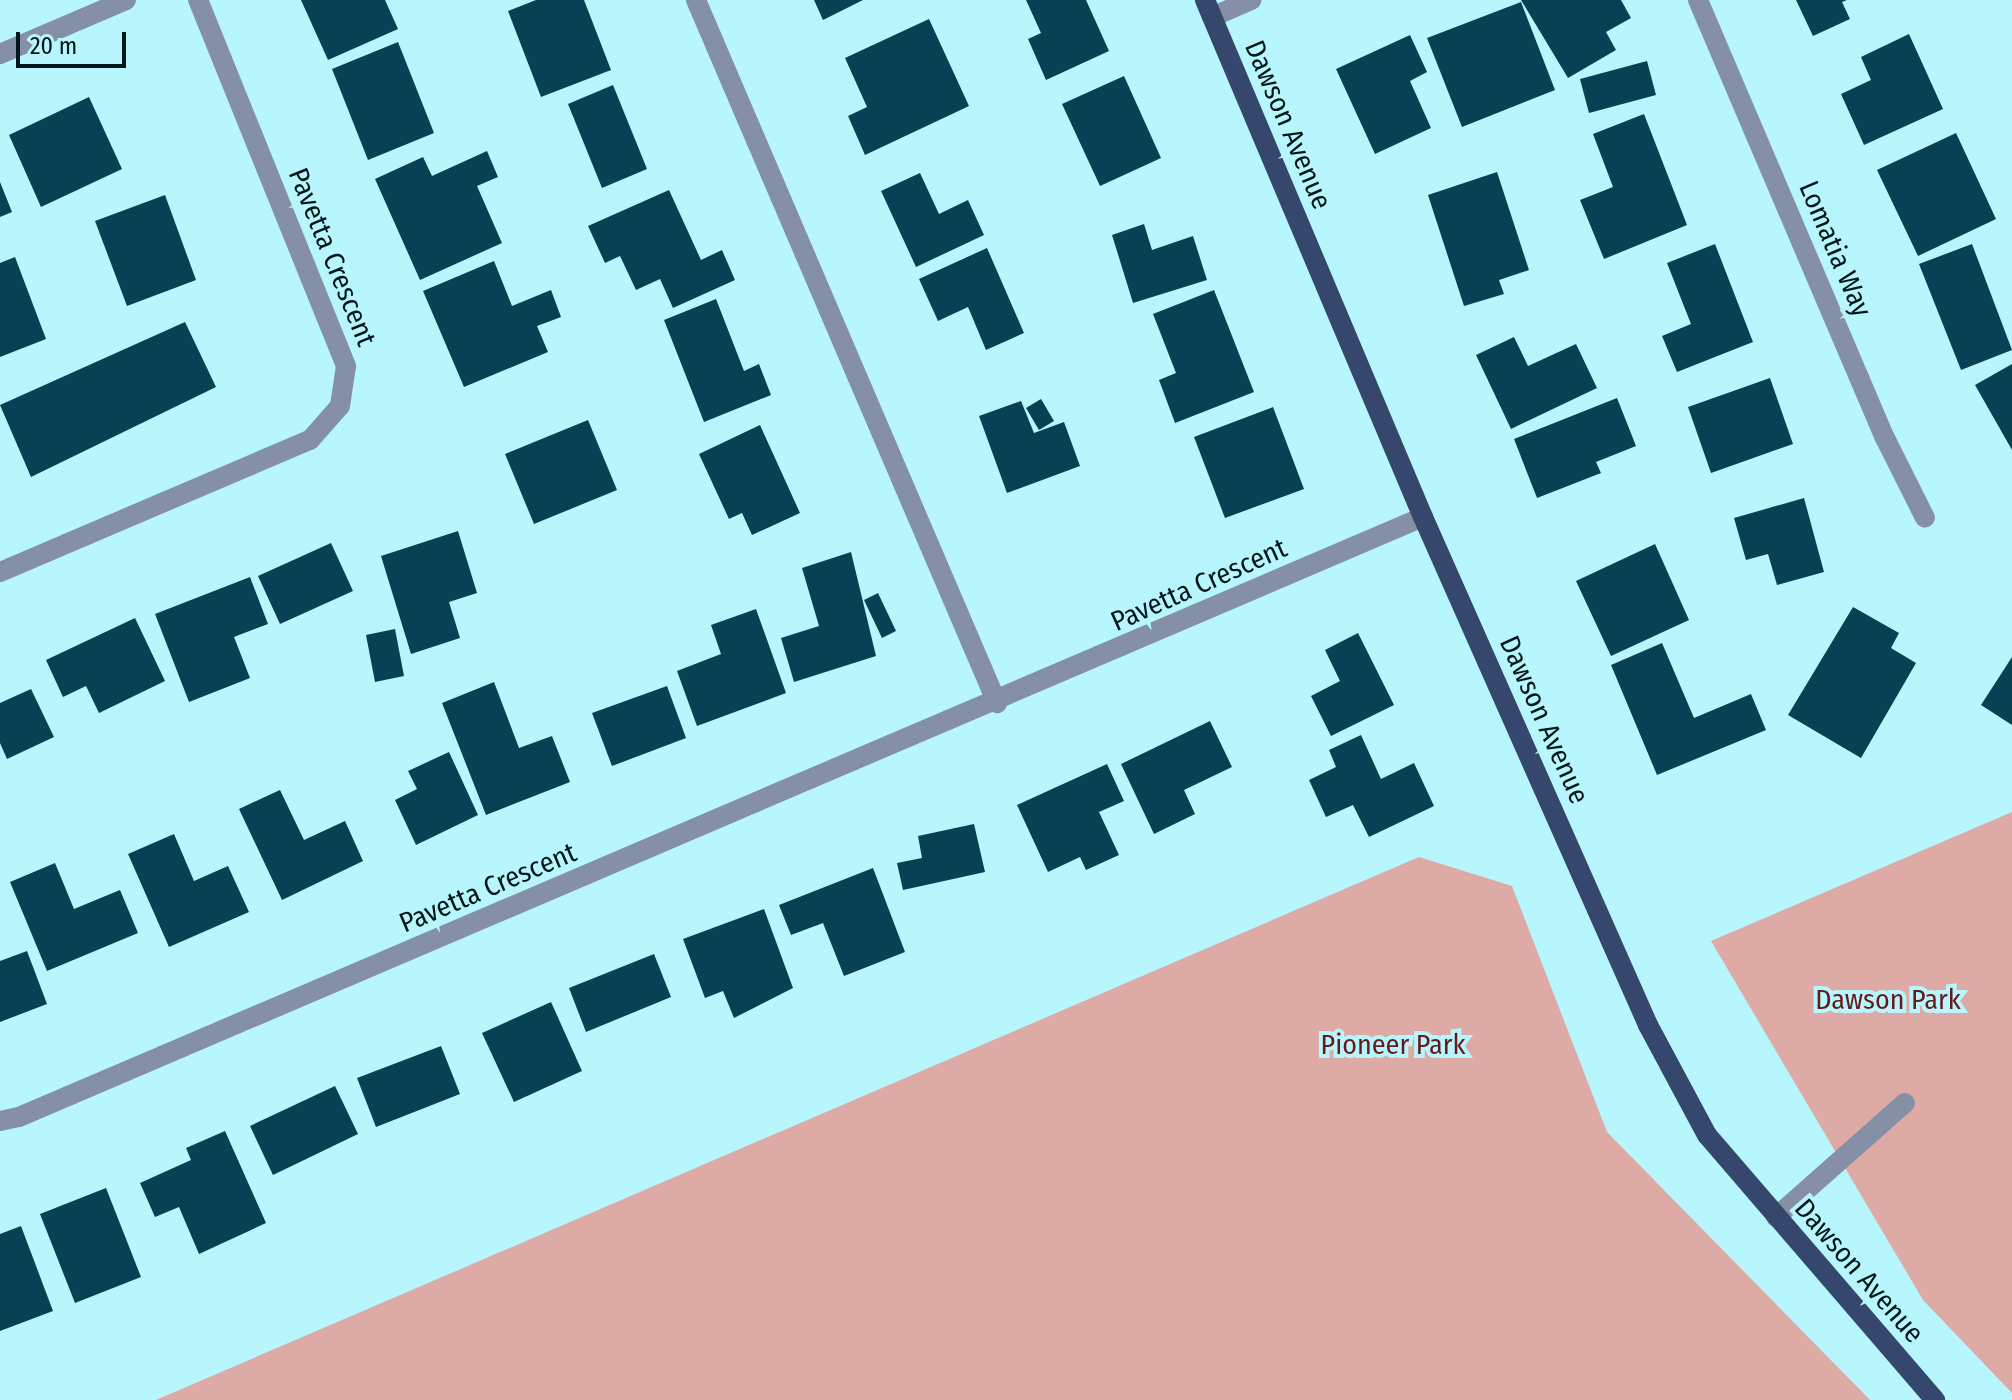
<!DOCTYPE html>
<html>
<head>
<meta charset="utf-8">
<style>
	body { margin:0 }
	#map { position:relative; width:2012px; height:1400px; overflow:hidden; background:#b8f6fd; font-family:"Fira Sans Condensed",sans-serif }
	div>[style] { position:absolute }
	.green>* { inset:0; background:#ddaaa5 }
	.building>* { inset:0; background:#074153 }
	.minor>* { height:20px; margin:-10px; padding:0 10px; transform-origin:10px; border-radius:10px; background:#8590a6 }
	.major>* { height:20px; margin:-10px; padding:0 10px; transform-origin:10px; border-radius:10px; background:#36476d }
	span { translate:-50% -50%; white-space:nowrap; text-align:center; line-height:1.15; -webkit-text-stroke:8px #b8f6fd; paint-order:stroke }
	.street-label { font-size:28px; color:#001619 }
	.park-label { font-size:28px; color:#671a1a }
	.scale { position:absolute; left:16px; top:32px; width:110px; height:36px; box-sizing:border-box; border:4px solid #001619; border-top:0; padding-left:10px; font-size:24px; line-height:28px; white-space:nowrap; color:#001619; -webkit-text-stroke:6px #b8f6fd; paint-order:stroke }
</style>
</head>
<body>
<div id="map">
	<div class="green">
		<i style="clip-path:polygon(2012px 812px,2012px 1393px,1923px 1300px,1711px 941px)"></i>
		<i style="clip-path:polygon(1419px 857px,1512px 886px,1607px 1132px,1870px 1400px,156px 1400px)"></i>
	</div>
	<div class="building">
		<i style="clip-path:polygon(301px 0,385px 0,398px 29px,328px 60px)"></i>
		<i style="clip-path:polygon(536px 0,584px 0,611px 70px,541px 97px,508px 11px)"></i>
		<i style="clip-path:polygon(814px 0,863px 0,823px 20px)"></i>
		<i style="clip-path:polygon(1026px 0,1086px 0,1109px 51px,1046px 80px,1028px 39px,1041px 33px)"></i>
		<i style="clip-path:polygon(1521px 0,1621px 0,1631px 18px,1606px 32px,1616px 50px,1568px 78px)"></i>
		<i style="clip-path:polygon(1796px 0,1847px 0,1842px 2px,1850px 19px,1813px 36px)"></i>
		<i style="clip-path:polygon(1521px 2px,1555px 90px,1462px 127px,1427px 38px)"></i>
		<i style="clip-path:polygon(929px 19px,969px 106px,865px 155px,848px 116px,867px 107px,845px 58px)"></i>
		<i style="clip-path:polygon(1909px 34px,1943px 109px,1864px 145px,1841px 94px,1871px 80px,1861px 57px)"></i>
		<i style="clip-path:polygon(1410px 35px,1427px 72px,1410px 81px,1431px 128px,1375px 154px,1336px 69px)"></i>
		<i style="clip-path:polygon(398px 42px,434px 133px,368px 160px,332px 69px)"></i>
		<i style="clip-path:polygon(1647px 61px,1656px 95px,1589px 113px,1580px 79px)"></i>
		<i style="clip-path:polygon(1124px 76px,1161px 158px,1100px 186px,1062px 104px)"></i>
		<i style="clip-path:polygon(613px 85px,647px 169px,602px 188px,568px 104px)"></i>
		<i style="clip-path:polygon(89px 97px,122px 169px,41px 207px,9px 135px)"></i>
		<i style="clip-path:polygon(1644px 114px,1687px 225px,1604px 259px,1580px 200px,1613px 187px,1593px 134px)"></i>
		<i style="clip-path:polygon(1956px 133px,1996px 219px,1918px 256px,1877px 170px)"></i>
		<i style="clip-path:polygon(487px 151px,498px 177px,477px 186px,502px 243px,420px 280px,375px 179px,423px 157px,432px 176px)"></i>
		<i style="clip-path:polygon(1497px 172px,1529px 270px,1499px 280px,1504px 294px,1464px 306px,1428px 195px)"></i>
		<i style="clip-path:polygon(920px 173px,939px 214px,968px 200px,984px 235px,916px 267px,881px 191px)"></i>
		<i style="clip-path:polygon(0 182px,12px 212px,0 217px)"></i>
		<i style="clip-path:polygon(669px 190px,701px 260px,722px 250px,735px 280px,673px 308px,660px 279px,636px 290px,620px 256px,605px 263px,588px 226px)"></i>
		<i style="clip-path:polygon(165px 195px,196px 280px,127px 306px,95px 221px)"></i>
		<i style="clip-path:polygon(1144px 224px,1152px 250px,1193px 236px,1207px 280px,1133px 303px,1112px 235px)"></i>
		<i style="clip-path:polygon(1715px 244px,1753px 342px,1677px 372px,1662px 336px,1691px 324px,1667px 263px)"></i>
		<i style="clip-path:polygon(1972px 244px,2012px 350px,1961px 370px,1919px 264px)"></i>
		<i style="clip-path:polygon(987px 248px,1024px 333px,986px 350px,968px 307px,938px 321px,919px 279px)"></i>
		<i style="clip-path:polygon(15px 257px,46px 339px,0 357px,0 263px)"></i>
		<i style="clip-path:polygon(494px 261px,512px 306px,551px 290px,561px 317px,537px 326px,548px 352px,464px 387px,423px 291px)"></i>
		<i style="clip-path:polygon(1214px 290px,1254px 392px,1175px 423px,1159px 380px,1176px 373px,1153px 314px)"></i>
		<i style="clip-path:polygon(716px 299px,744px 371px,759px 364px,771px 395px,704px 422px,664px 320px)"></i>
		<i style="clip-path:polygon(185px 322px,216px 387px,31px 477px,0 405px)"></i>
		<i style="clip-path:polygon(1514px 337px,1528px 366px,1576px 344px,1597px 388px,1511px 429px,1476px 355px)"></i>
		<i style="clip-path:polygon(2012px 364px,2012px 450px,1975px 385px)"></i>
		<i style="clip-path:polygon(1770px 378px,1793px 444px,1711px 473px,1688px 407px)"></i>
		<i style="clip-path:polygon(1617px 398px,1636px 446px,1596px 462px,1601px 473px,1537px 498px,1514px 439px)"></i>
		<i style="clip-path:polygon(1041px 399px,1054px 421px,1039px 430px,1026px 408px)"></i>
		<i style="clip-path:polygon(1021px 401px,1034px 433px,1064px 422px,1080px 466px,1007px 493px,979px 416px)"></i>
		<i style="clip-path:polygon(1273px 407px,1304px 489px,1225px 518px,1194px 437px)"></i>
		<i style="clip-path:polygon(588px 420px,617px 490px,534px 524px,505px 454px)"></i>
		<i style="clip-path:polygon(760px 425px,800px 513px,752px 535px,742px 513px,729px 519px,699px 454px)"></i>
		<i style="clip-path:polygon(1804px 498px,1824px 572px,1777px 585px,1768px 554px,1746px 560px,1734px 518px)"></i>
		<i style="clip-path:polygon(458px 531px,477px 593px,449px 602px,460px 638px,411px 654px,381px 556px)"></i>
		<i style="clip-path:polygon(331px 543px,353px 591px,280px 624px,258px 576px)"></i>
		<i style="clip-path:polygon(1655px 544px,1689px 620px,1611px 656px,1576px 581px)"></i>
		<i style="clip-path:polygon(851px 552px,876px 656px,794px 682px,781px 638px,819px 626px,802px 568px)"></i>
		<i style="clip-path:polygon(250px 577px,268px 624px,234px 637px,250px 678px,189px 702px,155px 614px)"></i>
		<i style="clip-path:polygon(878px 593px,896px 631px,882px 638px,864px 600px)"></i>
		<i style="clip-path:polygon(1853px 607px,1899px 633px,1891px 648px,1916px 663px,1861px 758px,1788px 715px)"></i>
		<i style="clip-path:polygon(756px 609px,786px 693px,697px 726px,677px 671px,721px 654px,711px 625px)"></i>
		<i style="clip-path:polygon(135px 618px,165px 681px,99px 713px,86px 686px,63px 697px,46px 660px)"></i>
		<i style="clip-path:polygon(395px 629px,404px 676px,375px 682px,366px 635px)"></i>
		<i style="clip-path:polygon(1358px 633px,1394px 705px,1331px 736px,1311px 696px,1340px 681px,1325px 650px)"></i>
		<i style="clip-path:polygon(1662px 643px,1694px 718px,1751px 694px,1766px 730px,1657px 775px,1611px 665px)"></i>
		<i style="clip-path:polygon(2012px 657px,2012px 725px,1981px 705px)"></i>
		<i style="clip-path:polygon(494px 682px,519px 748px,552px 736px,570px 782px,486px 815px,442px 703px)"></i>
		<i style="clip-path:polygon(667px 686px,686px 738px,612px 766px,592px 713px)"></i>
		<i style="clip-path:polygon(31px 689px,54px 737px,7px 759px,0 743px,0 703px)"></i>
		<i style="clip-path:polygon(1210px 721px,1232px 767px,1184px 790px,1195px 814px,1154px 834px,1121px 764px)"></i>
		<i style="clip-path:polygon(1361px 735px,1381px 779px,1414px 763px,1434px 806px,1369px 837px,1353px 805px,1326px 817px,1309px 780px,1336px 767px,1329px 750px)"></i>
		<i style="clip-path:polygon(449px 752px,478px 815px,416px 845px,395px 800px,417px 789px,408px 771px)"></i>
		<i style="clip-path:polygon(1107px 764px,1124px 801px,1099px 812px,1119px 855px,1086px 870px,1080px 857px,1048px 872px,1017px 805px)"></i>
		<i style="clip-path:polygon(280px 790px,304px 840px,345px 821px,363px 861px,282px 900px,239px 809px)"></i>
		<i style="clip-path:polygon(974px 824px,985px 872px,903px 890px,897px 863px,922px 858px,918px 836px)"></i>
		<i style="clip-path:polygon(174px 834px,194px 881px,228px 866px,249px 912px,169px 947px,128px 854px)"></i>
		<i style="clip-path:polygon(55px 863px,74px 909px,120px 890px,138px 933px,47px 971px,10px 882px)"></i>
		<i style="clip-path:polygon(873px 868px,905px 952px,844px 976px,823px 923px,791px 935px,779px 905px)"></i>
		<i style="clip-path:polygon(764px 909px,793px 988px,734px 1018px,723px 991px,705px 998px,683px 939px)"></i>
		<i style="clip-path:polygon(27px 951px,47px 1004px,0 1022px,0 961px)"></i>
		<i style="clip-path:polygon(654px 954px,671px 997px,586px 1032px,569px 988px)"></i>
		<i style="clip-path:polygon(551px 1002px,582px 1071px,514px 1102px,482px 1033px)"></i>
		<i style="clip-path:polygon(441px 1046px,460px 1094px,376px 1127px,357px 1078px)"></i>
		<i style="clip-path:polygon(335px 1086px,358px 1134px,273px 1175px,250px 1126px)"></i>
		<i style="clip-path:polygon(225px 1131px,266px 1223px,199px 1254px,179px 1207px,155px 1217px,140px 1183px,191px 1160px,186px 1148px)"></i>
		<i style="clip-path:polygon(106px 1188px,141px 1277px,75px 1303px,40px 1214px)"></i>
		<i style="clip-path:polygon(21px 1226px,53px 1311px,0 1331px,0 1234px)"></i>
	</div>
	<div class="minor">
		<i style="left:696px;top:0;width:765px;rotate:66.82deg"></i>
		<i style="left:1698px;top:0;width:476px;rotate:66.9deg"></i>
		<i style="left:1885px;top:438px;width:89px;rotate:63.4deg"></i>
		<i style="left:1212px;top:17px;width:43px;rotate:-23.6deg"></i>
		<i style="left:0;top:54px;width:137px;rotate:-23.2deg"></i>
		<i style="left:0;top:572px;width:337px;rotate:-23.1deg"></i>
		<i style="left:310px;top:440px;width:45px;rotate:-48.6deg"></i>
		<i style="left:340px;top:406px;width:40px;rotate:-81.5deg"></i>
		<i style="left:346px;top:366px;width:395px;rotate:-112deg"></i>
		<i style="left:0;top:1121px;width:19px;rotate:-12deg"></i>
		<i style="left:19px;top:1117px;width:1527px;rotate:-23.14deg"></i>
		<i style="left:1776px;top:1217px;width:172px;rotate:-41.5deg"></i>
	</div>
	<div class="major">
		<i style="left:1205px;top:0;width:561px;rotate:67.14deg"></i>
		<i style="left:1423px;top:517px;width:556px;rotate:66.11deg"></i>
		<i style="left:1648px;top:1025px;width:125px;rotate:61.8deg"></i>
		<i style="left:1707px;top:1135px;width:350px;rotate:49.3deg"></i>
	</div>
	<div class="street-label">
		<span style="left:1288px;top:125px;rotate:67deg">Dawson Avenue</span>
		<span style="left:1835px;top:249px;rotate:67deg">Lomatia Way</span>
		<span style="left:332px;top:257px;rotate:68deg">Pavetta Crescent</span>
		<span style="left:1199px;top:585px;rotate:-24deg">Pavetta Crescent</span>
		<span style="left:1544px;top:720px;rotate:66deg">Dawson Avenue</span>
		<span style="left:488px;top:888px;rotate:-23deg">Pavetta Crescent</span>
		<span style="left:1859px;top:1271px;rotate:49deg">Dawson Avenue</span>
	</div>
	<div class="park-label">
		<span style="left:1888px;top:1000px">Dawson Park</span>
		<span style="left:1393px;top:1045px">Pioneer Park</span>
	</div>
	<div class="scale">20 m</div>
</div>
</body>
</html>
